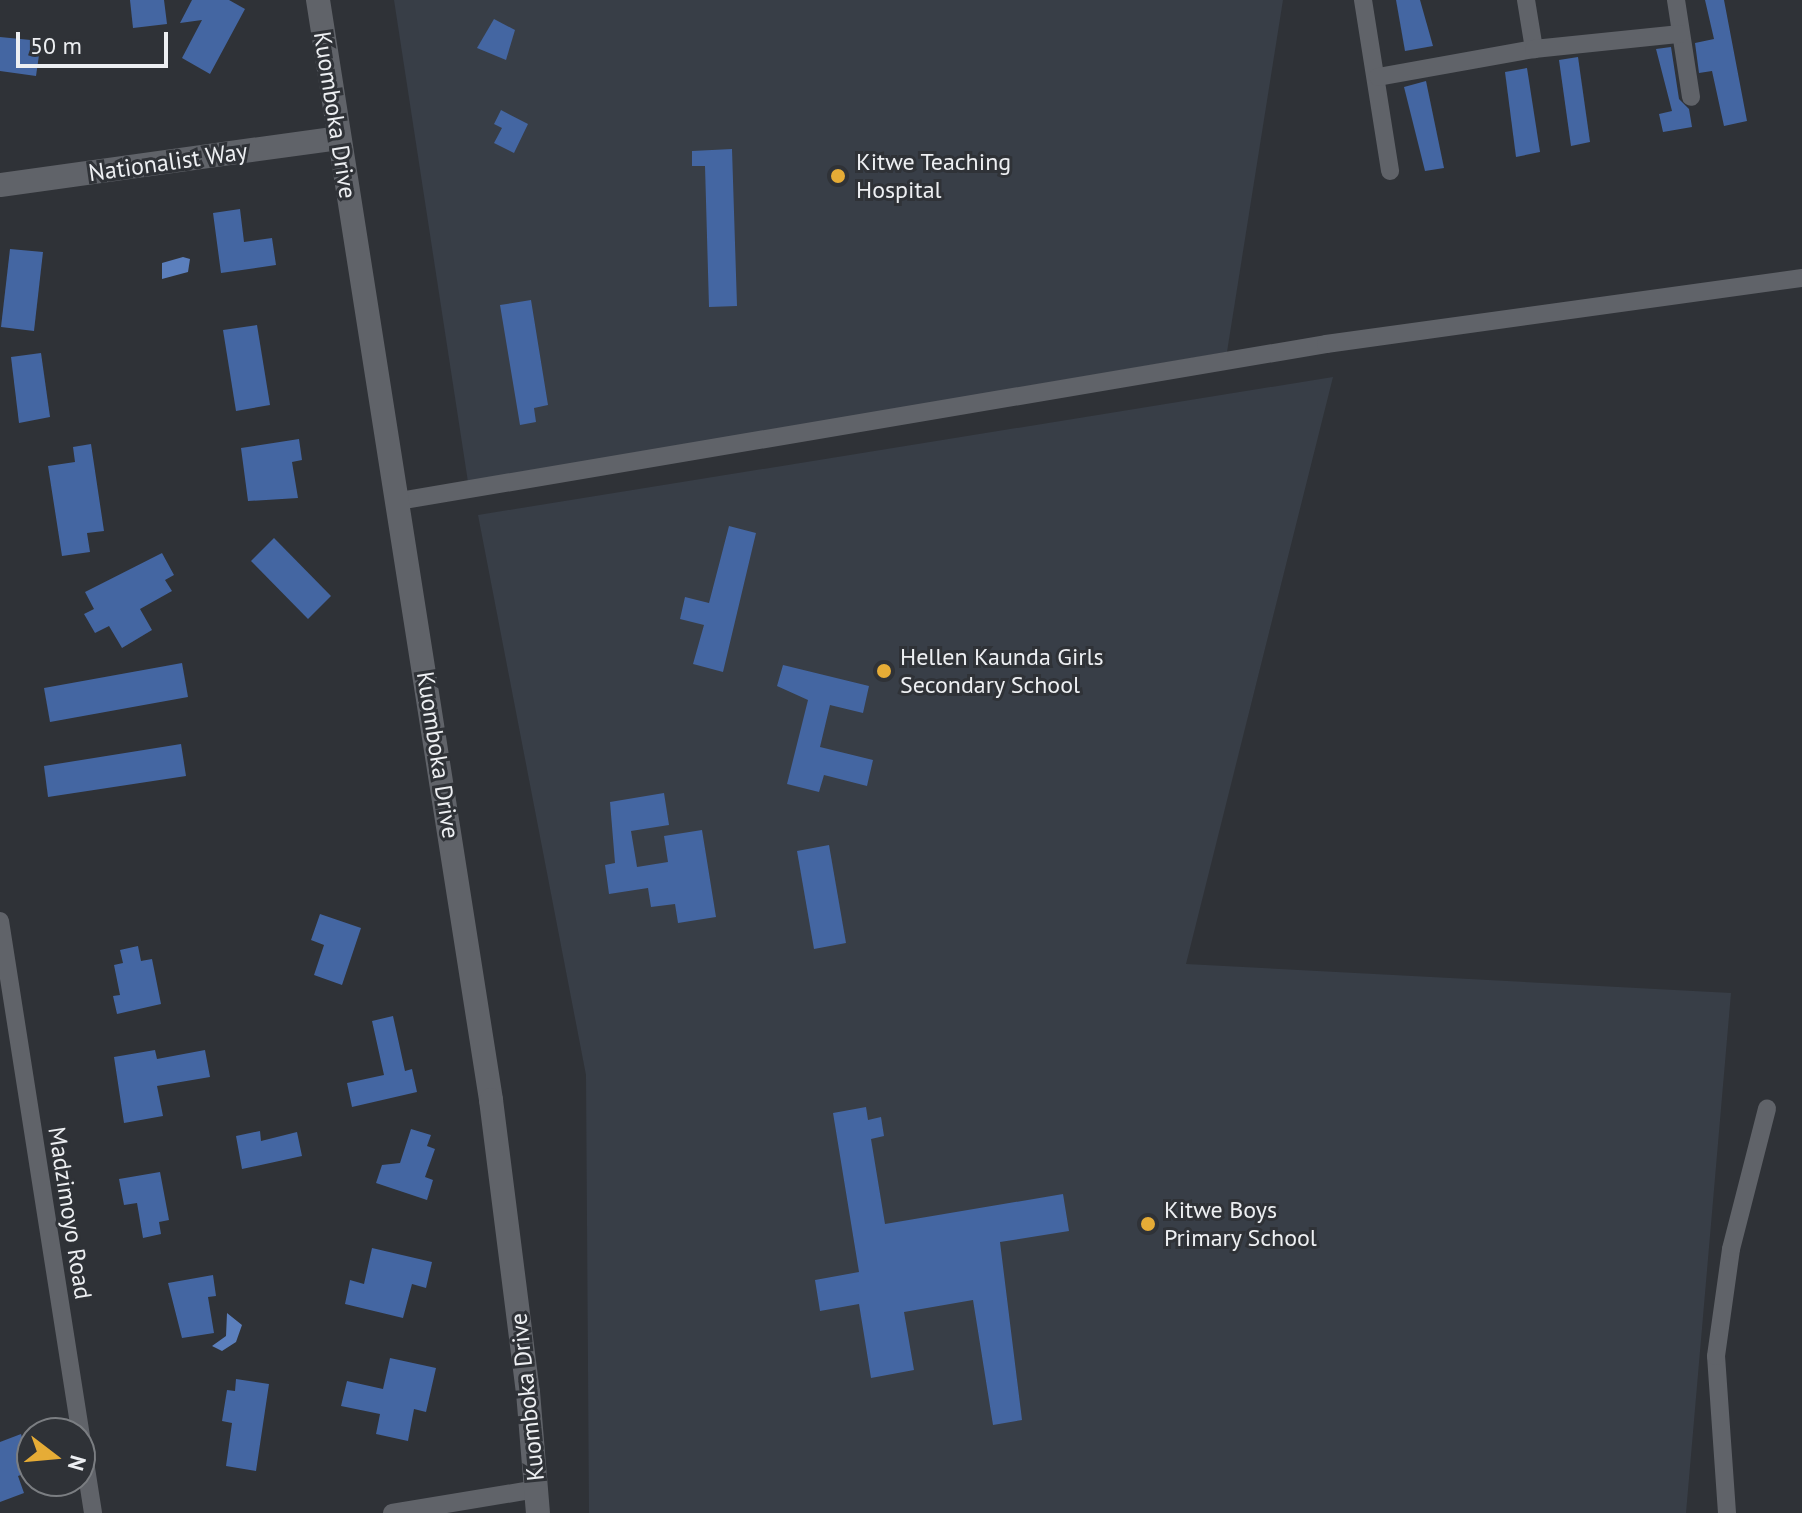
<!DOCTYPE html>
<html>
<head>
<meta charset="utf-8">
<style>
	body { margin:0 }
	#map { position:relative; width:1802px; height:1513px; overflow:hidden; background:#2f3237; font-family:"PT Sans",sans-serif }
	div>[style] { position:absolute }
	.built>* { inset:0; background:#383e47 }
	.water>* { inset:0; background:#5b7fbd }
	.building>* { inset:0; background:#4466a2 }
	.street>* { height:18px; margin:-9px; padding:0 9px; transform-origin:9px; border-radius:9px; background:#606369 }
	.secondary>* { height:24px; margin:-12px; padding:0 12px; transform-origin:12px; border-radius:12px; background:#606369 }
	.dots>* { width:22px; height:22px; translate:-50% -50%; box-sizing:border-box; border:4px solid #2f3237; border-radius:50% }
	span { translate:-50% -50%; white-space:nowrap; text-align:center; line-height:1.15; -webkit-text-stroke:6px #2f3237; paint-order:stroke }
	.street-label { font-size:24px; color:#edeff2 }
	.poi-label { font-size:24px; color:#edeff2 }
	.left { translate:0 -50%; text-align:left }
	.north { position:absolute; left:16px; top:1417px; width:80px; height:80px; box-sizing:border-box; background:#2f3237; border:2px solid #7b7e82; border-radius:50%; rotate:106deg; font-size:22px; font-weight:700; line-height:32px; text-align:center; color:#edeff2 }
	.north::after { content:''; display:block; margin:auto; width:28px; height:36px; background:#e6ac36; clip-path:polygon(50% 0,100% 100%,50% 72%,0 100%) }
	.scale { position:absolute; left:16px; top:32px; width:152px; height:36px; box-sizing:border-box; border:4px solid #edeff2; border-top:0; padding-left:10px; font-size:24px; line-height:28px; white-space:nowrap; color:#edeff2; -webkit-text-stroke:6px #2f3237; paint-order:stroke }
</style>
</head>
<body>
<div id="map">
	<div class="built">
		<i style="clip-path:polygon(394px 0,1283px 0,1227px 352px,468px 482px)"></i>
		<i style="clip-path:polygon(1333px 377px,1186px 964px,1731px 993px,1686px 1513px,589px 1513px,586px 1075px,478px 515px)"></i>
	</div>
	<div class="water">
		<i style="clip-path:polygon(183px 257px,190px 259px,188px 272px,162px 279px,162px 263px)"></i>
		<i style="clip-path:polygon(227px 1313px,242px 1325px,236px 1342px,222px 1351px,212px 1346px,226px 1336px)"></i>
	</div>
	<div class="building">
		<i style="clip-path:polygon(130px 0,164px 0,167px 24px,133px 28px)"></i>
		<i style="clip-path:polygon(192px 0,229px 0,245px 9px,210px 74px,182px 58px,202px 20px,180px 23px)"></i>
		<i style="clip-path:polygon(1396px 0,1420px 0,1433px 46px,1405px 51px)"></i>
		<i style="clip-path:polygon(1705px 0,1724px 0,1747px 121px,1724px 126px,1712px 71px,1699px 73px,1695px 43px,1714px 39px)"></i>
		<i style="clip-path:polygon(494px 19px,515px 30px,506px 60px,477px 48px)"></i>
		<i style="clip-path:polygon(0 37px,41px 41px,36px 76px,0 71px)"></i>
		<i style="clip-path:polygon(1671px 47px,1679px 99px,1689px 109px,1692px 127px,1663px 132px,1659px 114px,1672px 111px,1656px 49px)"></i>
		<i style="clip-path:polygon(1578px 57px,1590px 142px,1571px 146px,1559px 60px)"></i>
		<i style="clip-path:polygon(1527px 68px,1540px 152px,1516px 157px,1505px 72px)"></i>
		<i style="clip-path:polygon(1426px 81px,1444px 168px,1425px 171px,1404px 87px)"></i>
		<i style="clip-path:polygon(501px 110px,528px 124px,514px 153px,494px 143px,502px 128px,494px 124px)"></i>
		<i style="clip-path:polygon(732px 149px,737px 306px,709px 307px,705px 166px,692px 166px,692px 151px)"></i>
		<i style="clip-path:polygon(240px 209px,244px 242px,272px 238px,276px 265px,221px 273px,213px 213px)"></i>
		<i style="clip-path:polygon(10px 249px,43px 252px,34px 331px,1px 327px)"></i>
		<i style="clip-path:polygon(531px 300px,548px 405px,534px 408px,536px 422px,520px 425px,500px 305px)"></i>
		<i style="clip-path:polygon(257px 325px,270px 405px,236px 411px,223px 330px)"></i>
		<i style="clip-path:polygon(41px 353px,50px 417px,19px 423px,11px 357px)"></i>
		<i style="clip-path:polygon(299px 439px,302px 460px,292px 462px,298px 498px,248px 501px,241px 448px)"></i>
		<i style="clip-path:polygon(91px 444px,104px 531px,87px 533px,90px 552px,62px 556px,48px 466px,75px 462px,73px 447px)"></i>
		<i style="clip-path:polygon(729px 526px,756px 533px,723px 672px,693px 664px,704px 625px,680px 619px,685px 597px,709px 603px)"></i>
		<i style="clip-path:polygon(274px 538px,331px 596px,308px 619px,251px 561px)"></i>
		<i style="clip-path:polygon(162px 553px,174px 575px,165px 580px,172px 591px,140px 609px,152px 630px,122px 648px,109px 626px,95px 633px,84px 614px,94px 609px,85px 592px)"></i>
		<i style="clip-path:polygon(182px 663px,188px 697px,50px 722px,44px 688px)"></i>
		<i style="clip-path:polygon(783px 665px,869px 686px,863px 713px,830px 705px,820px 747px,873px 760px,867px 786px,824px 775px,819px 792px,787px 784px,808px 700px,777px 686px)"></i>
		<i style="clip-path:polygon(181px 744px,186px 776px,48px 797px,44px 766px)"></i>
		<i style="clip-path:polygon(664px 793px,669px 825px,631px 831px,637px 867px,668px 862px,664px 836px,702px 830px,716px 917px,678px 923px,675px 904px,651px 907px,648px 888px,609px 894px,605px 865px,615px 863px,610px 802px)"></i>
		<i style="clip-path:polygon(829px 845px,846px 943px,814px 949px,797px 851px)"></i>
		<i style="clip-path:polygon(320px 914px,361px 928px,342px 985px,314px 975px,324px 945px,311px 940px)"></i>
		<i style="clip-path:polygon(138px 946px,141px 961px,152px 959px,161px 1004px,117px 1014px,113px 996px,120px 995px,114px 965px,123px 963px,120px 950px)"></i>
		<i style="clip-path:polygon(393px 1016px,405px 1071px,412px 1069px,417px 1092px,352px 1107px,347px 1083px,384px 1075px,372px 1021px)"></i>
		<i style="clip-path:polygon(155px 1050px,157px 1059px,205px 1050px,210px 1077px,157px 1086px,163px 1116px,124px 1123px,114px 1057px)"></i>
		<i style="clip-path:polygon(866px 1107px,868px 1120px,881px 1117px,884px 1136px,871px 1139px,885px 1224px,1063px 1194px,1069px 1231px,1000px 1242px,1022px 1420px,993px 1425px,973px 1300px,904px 1312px,914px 1370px,871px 1378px,859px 1304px,820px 1311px,815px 1280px,859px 1272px,833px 1113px)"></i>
		<i style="clip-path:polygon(411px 1129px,431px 1135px,427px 1146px,435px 1149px,425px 1177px,433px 1180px,427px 1200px,376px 1183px,382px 1165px,400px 1163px)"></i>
		<i style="clip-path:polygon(260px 1131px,261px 1141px,297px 1132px,302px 1156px,242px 1169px,236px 1136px)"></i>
		<i style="clip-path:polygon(160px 1172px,169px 1220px,159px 1222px,161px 1234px,143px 1238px,137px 1203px,124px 1205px,119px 1179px)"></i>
		<i style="clip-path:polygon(372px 1248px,432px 1262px,426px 1288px,412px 1284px,403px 1318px,345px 1304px,350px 1280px,364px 1284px)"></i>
		<i style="clip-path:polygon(213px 1275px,216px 1296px,208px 1297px,214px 1333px,182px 1338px,168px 1283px)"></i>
		<i style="clip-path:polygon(390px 1358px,436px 1368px,426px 1412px,414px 1409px,408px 1441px,376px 1434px,380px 1414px,341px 1406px,347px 1381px,383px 1389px)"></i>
		<i style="clip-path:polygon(236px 1379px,269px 1384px,256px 1471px,226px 1466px,232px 1423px,222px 1421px,227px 1390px,235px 1391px)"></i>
		<i style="clip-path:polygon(21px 1434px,32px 1471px,18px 1476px,24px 1493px,0 1502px,0 1442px)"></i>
	</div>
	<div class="street">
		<i style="left:1363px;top:0;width:173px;rotate:81deg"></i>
		<i style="left:1526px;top:0;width:50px;rotate:80.7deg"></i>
		<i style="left:1676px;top:0;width:98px;rotate:81.2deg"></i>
		<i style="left:1378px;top:77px;width:158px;rotate:-10.2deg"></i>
		<i style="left:1534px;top:49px;width:147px;rotate:-5.9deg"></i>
		<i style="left:399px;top:501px;width:940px;rotate:-9.61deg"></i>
		<i style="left:1326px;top:344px;width:481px;rotate:-7.9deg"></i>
		<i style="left:0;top:921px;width:599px;rotate:81.07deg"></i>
		<i style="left:392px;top:1513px;width:147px;rotate:-9.4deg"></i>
		<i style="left:1727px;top:1513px;width:157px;rotate:-94deg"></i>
		<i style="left:1716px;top:1356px;width:108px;rotate:-82deg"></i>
		<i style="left:1731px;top:1249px;width:145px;rotate:-75.6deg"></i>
	</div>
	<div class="secondary">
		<i style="left:318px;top:0;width:1114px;rotate:81.06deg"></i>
		<i style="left:491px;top:1100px;width:294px;rotate:82.8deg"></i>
		<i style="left:528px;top:1392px;width:121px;rotate:85.3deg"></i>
		<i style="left:0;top:185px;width:340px;rotate:-7.9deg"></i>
	</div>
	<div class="dots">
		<i style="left:838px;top:176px;background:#e6ac36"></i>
		<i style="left:884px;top:671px;background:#e6ac36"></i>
		<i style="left:1148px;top:1224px;background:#e6ac36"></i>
	</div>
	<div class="street-label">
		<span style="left:335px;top:115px;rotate:81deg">Kuomboka Drive</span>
		<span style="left:168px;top:162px;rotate:-8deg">Nationalist Way</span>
		<span style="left:438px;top:755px;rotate:81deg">Kuomboka Drive</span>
		<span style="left:70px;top:1213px;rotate:81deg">Madzimoyo Road</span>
		<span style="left:527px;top:1397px;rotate:-96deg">Kuomboka Drive</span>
	</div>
	<div class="poi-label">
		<span class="left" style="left:856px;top:176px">Kitwe Teaching<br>Hospital</span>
		<span class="left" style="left:900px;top:671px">Hellen Kaunda Girls<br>Secondary School</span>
		<span class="left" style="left:1164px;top:1224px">Kitwe Boys<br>Primary School</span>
	</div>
	<div class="north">N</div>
	<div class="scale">50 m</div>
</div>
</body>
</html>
